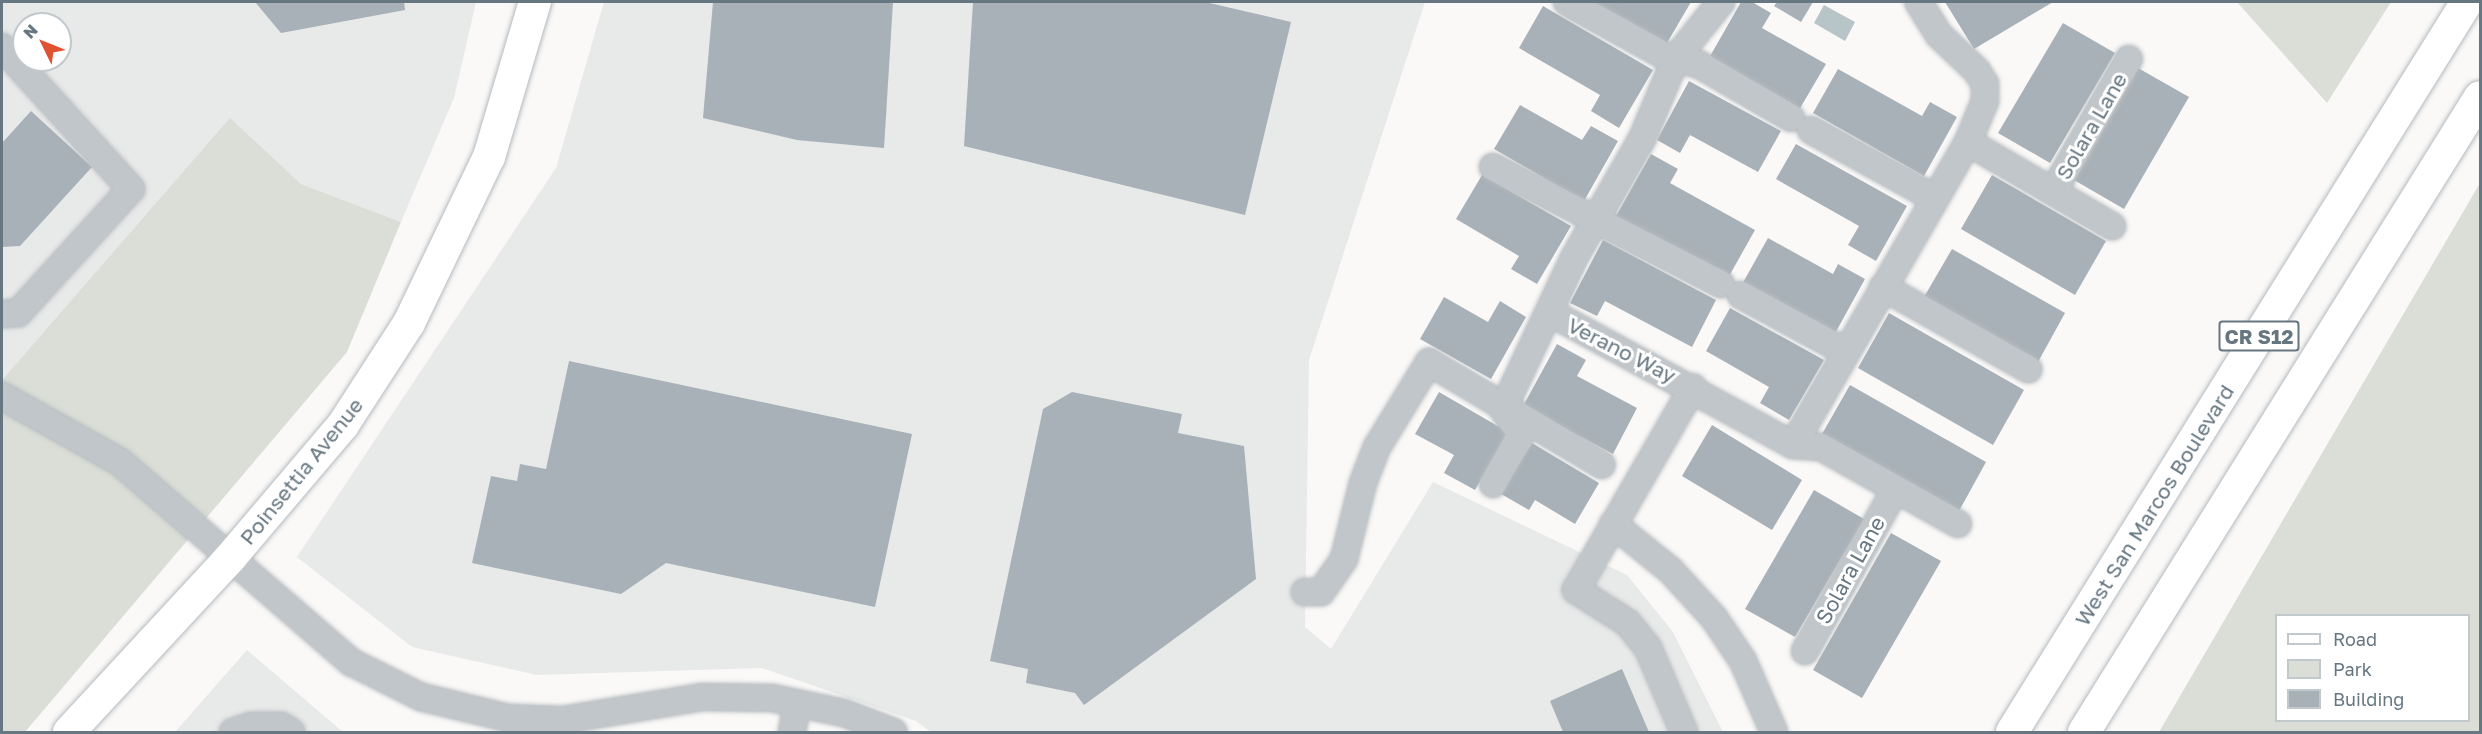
<!DOCTYPE html>
<html>
<head>
<meta charset="utf-8">
<style>
	body { margin:0 }
	#map { position:relative; width:2482px; height:734px; overflow:hidden; background:#faf9f8; font-family:"Golos Text",sans-serif }
	div>[style] { position:absolute }
	.built>* { inset:0; background:#e8e9e9 }
	.green>* { inset:0; background:#daded7 }
	.water>* { inset:0; background:#b8c5c8 }
	.building>* { inset:0; background:#a8b1b7 }
	.roads { filter:drop-shadow(0 0 2px #b5babe) drop-shadow(0 0 2px #b5babe) }
	.minor>* { height:26px; margin:-13px; padding:0 13px; transform-origin:13px; border-radius:13px; background:#c1c6ca }
	.major>* { height:32px; margin:-16px; padding:0 16px; transform-origin:16px; border-radius:16px; background:#fff }
	span { translate:-50% -50%; white-space:nowrap; text-align:center; line-height:1.15; -webkit-text-stroke:6px #fff; paint-order:stroke }
	.shield-label span { padding:2px 4px; background:#fff; border:2px solid; border-radius:4px; -webkit-text-stroke-width:0 }
	.shield-label { font-size:20px; color:#667782; font-weight:700 }
	.street-label { font-size:21px; color:#667782 }
	.frame { position:absolute; inset:0; border:3px solid #667782; pointer-events:none }
	.legend { position:absolute; left:2275px; top:614px; width:195px; height:108px; box-sizing:border-box; background:#fff; border:2px solid #c2c9cd; margin:0; padding:8px 10px; list-style:none; font-size:18px; color:#667782 }
	.legend li { display:flex; align-items:center; gap:12px; height:30px }
	.legend b { width:30px; border:2px solid #c2c9cd }
	.north { position:absolute; left:12px; top:12px; width:60px; height:60px; box-sizing:border-box; background:#fff; border:2px solid #c2c9cd; border-radius:50%; rotate:313deg; font-size:16px; font-weight:700; line-height:24px; text-align:center; color:#667782 }
	.north::after { content:''; display:block; margin:auto; width:21px; height:27px; background:#df5232; clip-path:polygon(50% 0,100% 100%,50% 72%,0 100%) }
</style>
</head>
<body>
<div id="map">
	<div class="built">
		<i style="clip-path:polygon(evenodd,2px 2px,476px 2px,454px 98px,401px 222px,301px 184px,230px 119px,2px 380px,2px 2px,24px 24px,60px 24px,60px 60px,24px 60px,24px 24px)"></i>
		<i style="clip-path:polygon(604px 2px,1425px 2px,1309px 360px,1305px 627px,1331px 649px,1433px 482px,1627px 575px,1673px 632px,1723px 732px,931px 732px,916px 721px,762px 668px,537px 675px,412px 647px,297px 557px,556px 168px)"></i>
		<i style="clip-path:polygon(247px 650px,343px 732px,175px 732px)"></i>
	</div>
	<div class="green">
		<i style="clip-path:polygon(2237px 2px,2391px 2px,2327px 103px)"></i>
		<i style="clip-path:polygon(230px 118px,301px 184px,401px 222px,347px 352px,25px 732px,2px 732px,2px 380px)"></i>
		<i style="clip-path:polygon(evenodd,2480px 183px,2480px 732px,2159px 732px,2480px 183px,2276px 616px,2468px 616px,2468px 720px,2276px 720px,2276px 616px)"></i>
	</div>
	<div class="water">
		<i style="clip-path:polygon(1824px 5px,1855px 22px,1845px 41px,1814px 23px)"></i>
	</div>
	<div class="building">
		<i style="clip-path:polygon(255px 2px,404px 2px,405px 10px,281px 33px)"></i>
		<i style="clip-path:polygon(713px 2px,893px 2px,884px 148px,797px 140px,703px 118px)"></i>
		<i style="clip-path:polygon(973px 2px,1205px 2px,1291px 22px,1245px 215px,964px 146px)"></i>
		<i style="clip-path:polygon(1594px 2px,1691px 2px,1667px 43px)"></i>
		<i style="clip-path:polygon(1741px 2px,1752px 2px,1771px 13px,1762px 28px,1826px 64px,1799px 110px,1709px 58px)"></i>
		<i style="clip-path:polygon(1777px 2px,1813px 2px,1801px 22px,1774px 6px)"></i>
		<i style="clip-path:polygon(1945px 2px,2053px 2px,1974px 49px)"></i>
		<i style="clip-path:polygon(1543px 6px,1653px 70px,1619px 128px,1591px 111px,1600px 95px,1519px 48px)"></i>
		<i style="clip-path:polygon(2063px 23px,2115px 53px,2050px 163px,1998px 133px)"></i>
		<i style="clip-path:polygon(2138px 68px,2189px 97px,2124px 209px,2074px 180px)"></i>
		<i style="clip-path:polygon(1838px 69px,1922px 116px,1930px 102px,1957px 117px,1924px 176px,1813px 113px)"></i>
		<i style="clip-path:polygon(1689px 81px,1781px 131px,1758px 172px,1690px 135px,1680px 153px,1657px 140px)"></i>
		<i style="clip-path:polygon(1520px 105px,1582px 140px,1591px 126px,1618px 141px,1584px 201px,1494px 149px)"></i>
		<i style="clip-path:polygon(31px 111px,92px 167px,20px 246px,2px 247px,2px 143px)"></i>
		<i style="clip-path:polygon(1796px 144px,1907px 206px,1876px 261px,1848px 245px,1859px 226px,1776px 179px)"></i>
		<i style="clip-path:polygon(1651px 154px,1678px 169px,1670px 183px,1755px 230px,1728px 278px,1616px 216px)"></i>
		<i style="clip-path:polygon(1482px 175px,1571px 226px,1537px 284px,1511px 269px,1519px 256px,1456px 219px)"></i>
		<i style="clip-path:polygon(1992px 175px,2106px 241px,2075px 295px,1961px 229px)"></i>
		<i style="clip-path:polygon(1768px 238px,1833px 274px,1838px 264px,1865px 279px,1833px 337px,1741px 286px)"></i>
		<i style="clip-path:polygon(1603px 240px,1716px 300px,1692px 347px,1605px 301px,1597px 316px,1570px 303px)"></i>
		<i style="clip-path:polygon(1952px 249px,2065px 313px,2038px 362px,1924px 297px)"></i>
		<i style="clip-path:polygon(1444px 297px,1488px 322px,1500px 301px,1526px 317px,1491px 379px,1420px 339px)"></i>
		<i style="clip-path:polygon(1730px 308px,1824px 360px,1789px 420px,1760px 403px,1769px 387px,1706px 351px)"></i>
		<i style="clip-path:polygon(1889px 313px,2024px 390px,1993px 445px,1858px 368px)"></i>
		<i style="clip-path:polygon(1557px 344px,1586px 360px,1577px 376px,1637px 408px,1613px 454px,1523px 406px)"></i>
		<i style="clip-path:polygon(569px 361px,912px 434px,875px 607px,666px 563px,621px 594px,472px 563px,491px 476px,517px 481px,520px 464px,546px 469px)"></i>
		<i style="clip-path:polygon(1850px 385px,1986px 462px,1959px 511px,1822px 434px)"></i>
		<i style="clip-path:polygon(1072px 392px,1182px 414px,1178px 433px,1244px 446px,1256px 579px,1084px 705px,1075px 693px,1026px 683px,1028px 669px,990px 661px,1043px 409px)"></i>
		<i style="clip-path:polygon(1439px 392px,1508px 432px,1475px 490px,1444px 473px,1454px 455px,1415px 434px)"></i>
		<i style="clip-path:polygon(1712px 425px,1802px 480px,1772px 530px,1682px 476px)"></i>
		<i style="clip-path:polygon(1532px 443px,1599px 483px,1575px 524px,1535px 500px,1529px 510px,1501px 494px)"></i>
		<i style="clip-path:polygon(1814px 490px,1864px 519px,1795px 637px,1745px 609px)"></i>
		<i style="clip-path:polygon(1891px 533px,1941px 561px,1862px 698px,1813px 670px)"></i>
		<i style="clip-path:polygon(1622px 669px,1649px 732px,1563px 732px,1550px 701px)"></i>
	</div>
	<div class="roads">
		<div class="minor">
			<i style="left:1567px;top:2px;width:110px;rotate:28.9deg"></i>
			<i style="left:1663px;top:55px;width:38px;rotate:15deg"></i>
			<i style="left:1700px;top:65px;width:105px;rotate:30.2deg"></i>
			<i style="left:2px;top:47px;width:192px;rotate:47.7deg"></i>
			<i style="left:131px;top:189px;width:168px;rotate:132.3deg"></i>
			<i style="left:18px;top:313px;width:16px;rotate:176deg"></i>
			<i style="left:1811px;top:130px;width:141px;rotate:28.9deg"></i>
			<i style="left:1968px;top:142px;width:167px;rotate:30.3deg"></i>
			<i style="left:1493px;top:167px;width:256px;rotate:27.2deg"></i>
			<i style="left:2053px;top:192px;width:153px;rotate:-60.3deg"></i>
			<i style="left:1883px;top:287px;width:167px;rotate:29.5deg"></i>
			<i style="left:1741px;top:295px;width:119px;rotate:28.5deg"></i>
			<i style="left:1551px;top:313px;width:276px;rotate:28.6deg"></i>
			<i style="left:1793px;top:445px;width:28px;rotate:4deg"></i>
			<i style="left:1821px;top:447px;width:157px;rotate:29.3deg"></i>
			<i style="left:2px;top:396px;width:135px;rotate:29.2deg"></i>
			<i style="left:120px;top:462px;width:306px;rotate:40.9deg"></i>
			<i style="left:351px;top:662px;width:78px;rotate:26.6deg"></i>
			<i style="left:421px;top:697px;width:89px;rotate:13.6deg"></i>
			<i style="left:508px;top:718px;width:55px;rotate:2.1deg"></i>
			<i style="left:563px;top:720px;width:141px;rotate:-9.4deg"></i>
			<i style="left:702px;top:697px;width:70px;rotate:0.8deg"></i>
			<i style="left:772px;top:698px;width:74px;rotate:11.8deg"></i>
			<i style="left:844px;top:713px;width:53px;rotate:21.2deg"></i>
			<i style="left:1793px;top:445px;width:350px;rotate:-60deg"></i>
			<i style="left:1968px;top:142px;width:44px;rotate:-67.5deg"></i>
			<i style="left:1985px;top:101px;width:17px;rotate:-90deg"></i>
			<i style="left:1985px;top:84px;width:15px;rotate:-122deg"></i>
			<i style="left:1977px;top:71px;width:52px;rotate:-136.5deg"></i>
			<i style="left:1939px;top:35px;width:39px;rotate:-122deg"></i>
			<i style="left:1493px;top:484px;width:57px;rotate:-60.8deg"></i>
			<i style="left:1521px;top:434px;width:31px;rotate:-126deg"></i>
			<i style="left:1503px;top:409px;width:167px;rotate:-64.8deg"></i>
			<i style="left:1574px;top:258px;width:137px;rotate:-60.3deg"></i>
			<i style="left:1642px;top:139px;width:88px;rotate:-67.2deg"></i>
			<i style="left:1676px;top:58px;width:72px;rotate:-51.2deg"></i>
			<i style="left:1613px;top:524px;width:75px;rotate:39deg"></i>
			<i style="left:1671px;top:571px;width:64px;rotate:47.5deg"></i>
			<i style="left:1714px;top:618px;width:52px;rotate:56deg"></i>
			<i style="left:1743px;top:661px;width:77px;rotate:66.4deg"></i>
			<i style="left:1305px;top:592px;width:16px"></i>
			<i style="left:1321px;top:592px;width:40px;rotate:-55.1deg"></i>
			<i style="left:1344px;top:559px;width:78px;rotate:-76deg"></i>
			<i style="left:1363px;top:483px;width:39px;rotate:-69deg"></i>
			<i style="left:1377px;top:447px;width:100px;rotate:-58.5deg"></i>
			<i style="left:1429px;top:362px;width:201px;rotate:30.8deg"></i>
			<i style="left:1805px;top:651px;width:184px;rotate:-60.8deg"></i>
			<i style="left:233px;top:732px;width:19px;rotate:-18deg"></i>
			<i style="left:251px;top:726px;width:30px"></i>
			<i style="left:281px;top:726px;width:12px;rotate:31deg"></i>
			<i style="left:792px;top:732px;width:29px;rotate:-80deg"></i>
			<i style="left:1684px;top:732px;width:91px;rotate:-113.2deg"></i>
			<i style="left:1648px;top:648px;width:32px;rotate:-129deg"></i>
			<i style="left:1628px;top:623px;width:62px;rotate:-147.6deg"></i>
			<i style="left:1576px;top:590px;width:234px;rotate:-60deg"></i>
		</div>
		<div class="major">
			<i style="left:69px;top:732px;width:238px;rotate:-47.2deg"></i>
			<i style="left:231px;top:557px;width:173px;rotate:-49.7deg"></i>
			<i style="left:343px;top:425px;width:121px;rotate:-57.1deg"></i>
			<i style="left:409px;top:323px;width:184px;rotate:-64.3deg"></i>
			<i style="left:489px;top:157px;width:162px;rotate:-73.5deg"></i>
			<i style="left:2012px;top:732px;width:860px;rotate:-58.07deg"></i>
			<i style="left:2084px;top:732px;width:748px;rotate:-58.05deg"></i>
		</div>
	</div>
	<div class="shield-label">
		<span style="left:2259px;top:336px">CR S12</span>
	</div>
	<div class="street-label">
		<span style="left:2091px;top:126px;rotate:-60deg">Solara Lane</span>
		<span style="left:1622px;top:350px;rotate:27deg">Verano Way</span>
		<span style="left:301px;top:471px;rotate:-51deg">Poinsettia Avenue</span>
		<span style="left:2154px;top:505px;rotate:-58deg">West San Marcos Boulevard</span>
		<span style="left:1850px;top:570px;rotate:-61deg">Solara Lane</span>
	</div>
	<div class="frame"></div>
	<ul class="legend">
	<li><b style="height:8px;background:#fff"></b>Road</li>
	<li><b style="height:16px;background:#daded7"></b>Park</li>
	<li><b style="height:16px;background:#a8b1b7"></b>Building</li>
	</ul>
	<div class="north">N</div>
</div>
</body>
</html>
